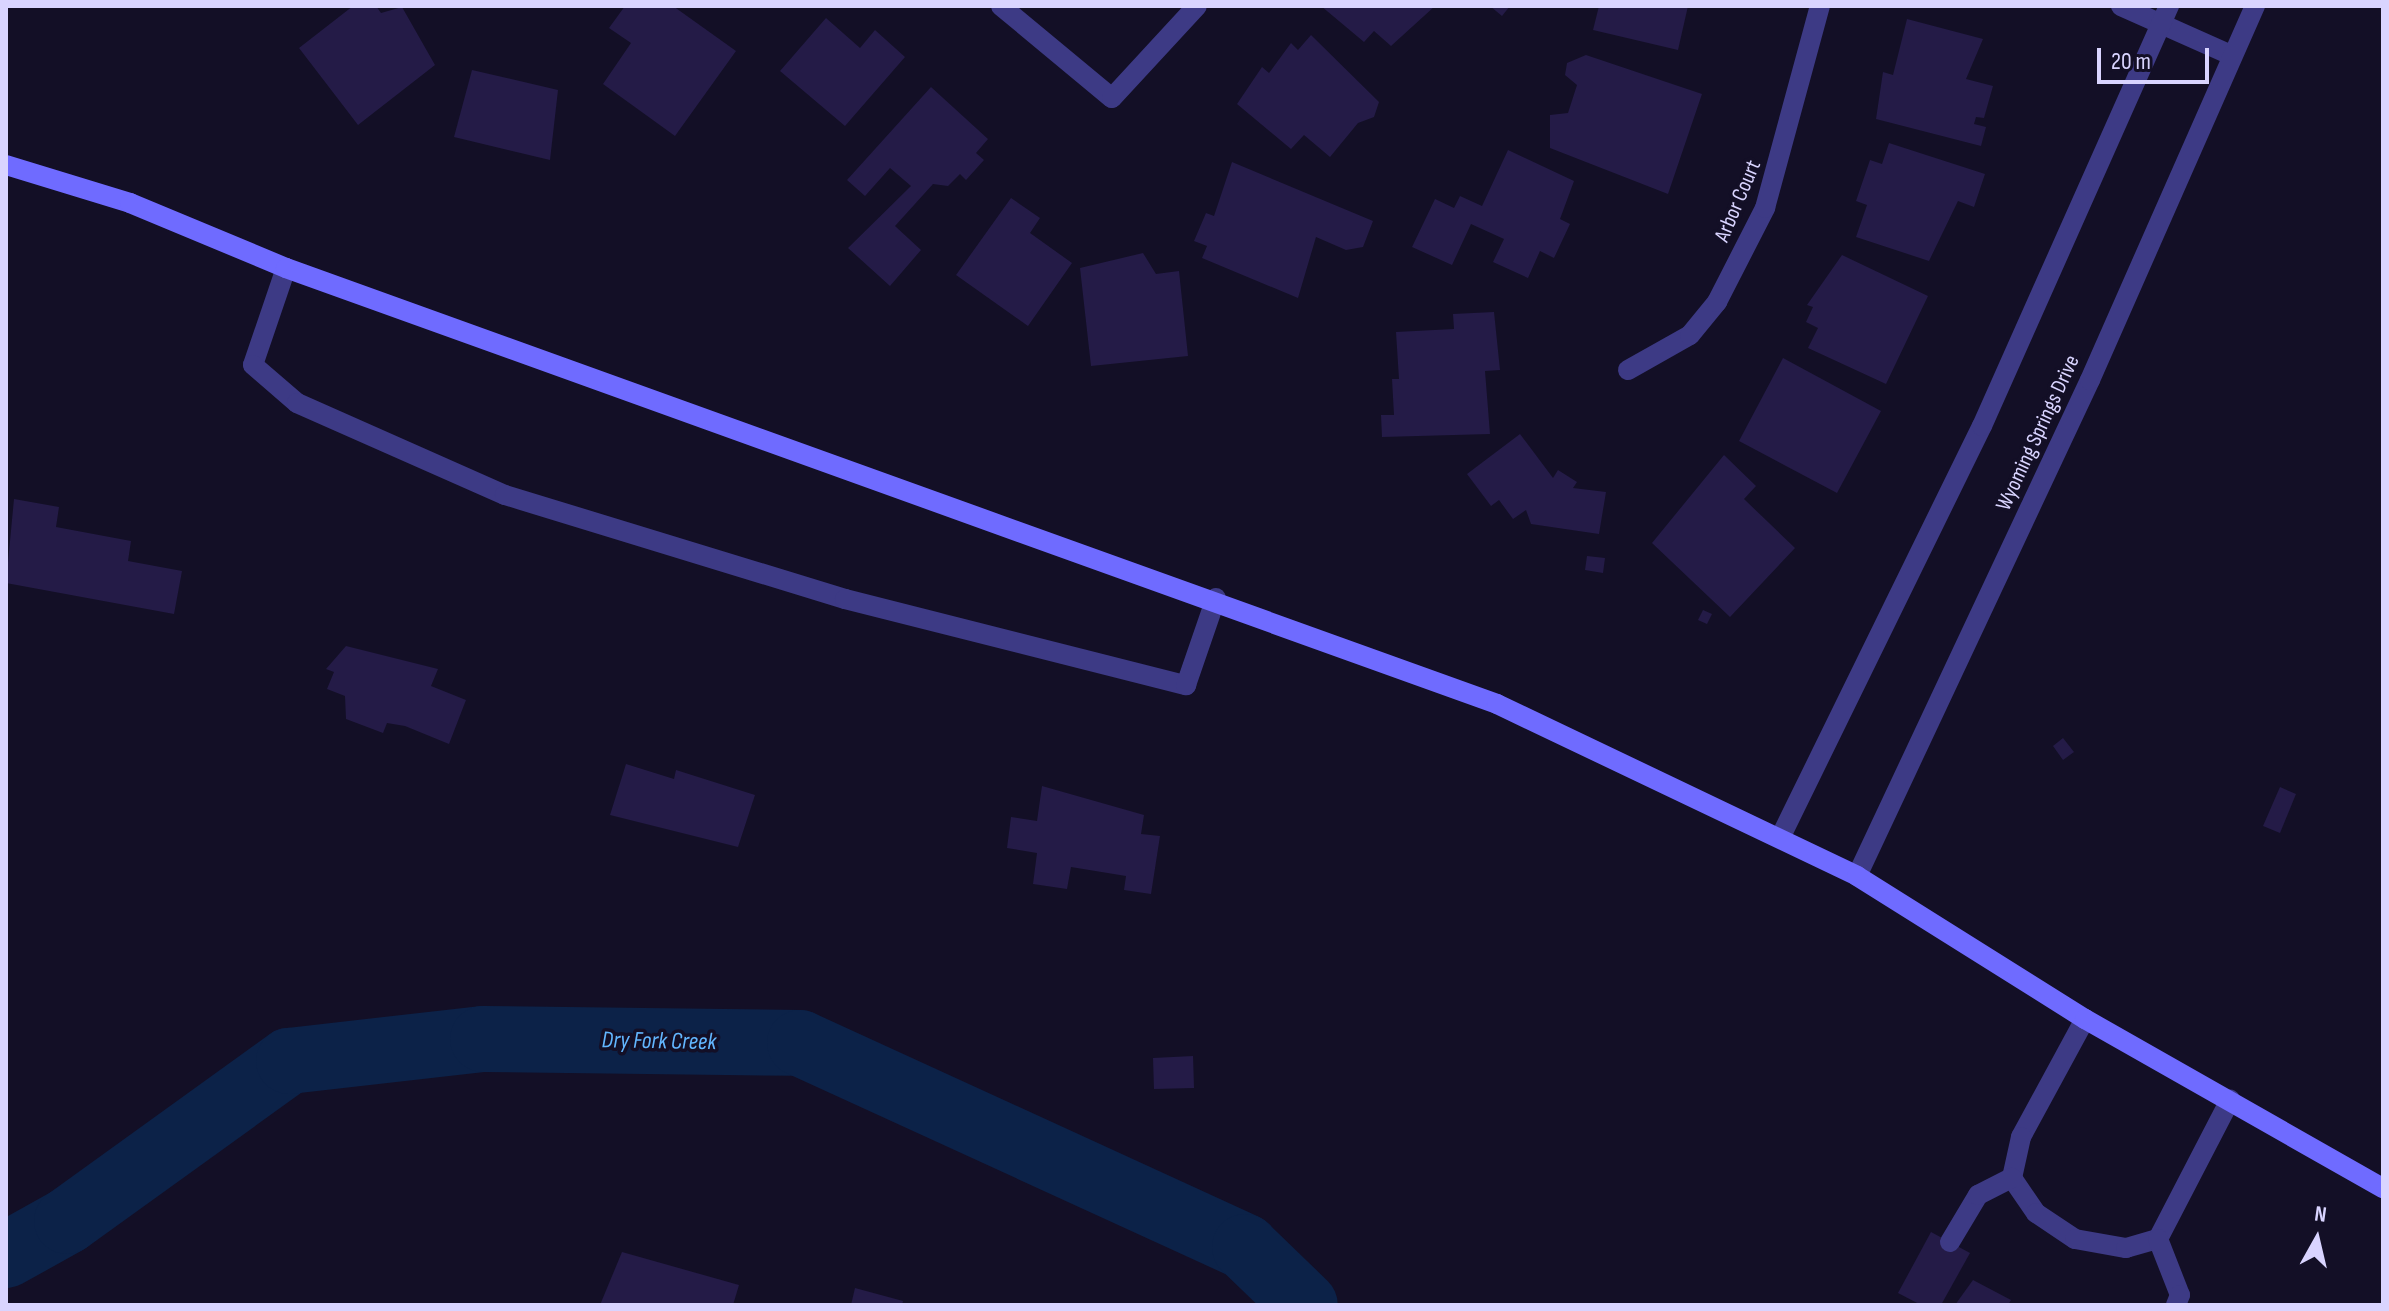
<!DOCTYPE html>
<html>
<head>
<meta charset="utf-8">
<style>
	body { margin:0 }
	#map { position:relative; width:2389px; height:1311px; overflow:hidden; background:#130f26; font-family:"Sofia Sans Condensed",sans-serif }
	div>[style] { position:absolute }
	.river>* { height:66px; margin:-33px; padding:0 33px; transform-origin:33px; border-radius:33px; background:#0c2248 }
	.building>* { inset:0; background:#241b47 }
	.service>* { height:20px; margin:-10px; padding:0 10px; transform-origin:10px; border-radius:10px; background:#3d3a85 }
	.minor>* { height:20px; margin:-10px; padding:0 10px; transform-origin:10px; border-radius:10px; background:#3d3a85 }
	.tertiary>* { height:20px; margin:-10px; padding:0 10px; transform-origin:10px; border-radius:10px; background:#3d3a85 }
	.secondary>* { height:20px; margin:-10px; padding:0 10px; transform-origin:10px; border-radius:10px; background:#6f6bff }
	span { translate:-50% -50%; white-space:nowrap; text-align:center; line-height:1.15; -webkit-text-stroke:7px #130f26; paint-order:stroke }
	.street-label { font-size:22px; color:#d9d4ff }
	.water-label { font-size:24px; color:#62b6ff; font-style:italic }
	.frame { position:absolute; inset:0; border:8px solid #d9d4ff; pointer-events:none }
	.north { position:absolute; left:2277px; top:1199px; width:80px; height:80px; -webkit-text-stroke:6px #130f26; paint-order:stroke; rotate:8deg; font-size:22px; font-weight:700; line-height:32px; text-align:center; color:#d9d4ff }
	.north::after { content:''; display:block; margin:auto; width:28px; height:36px; background:#d9d4ff; clip-path:polygon(50% 0,100% 100%,50% 72%,0 100%) }
	.scale { position:absolute; left:2097px; top:48px; width:112px; height:36px; box-sizing:border-box; border:4px solid #d9d4ff; border-top:0; padding-left:10px; font-size:24px; line-height:28px; white-space:nowrap; color:#d9d4ff; -webkit-text-stroke:6px #130f26; paint-order:stroke }
</style>
</head>
<body>
<div id="map">
	<div class="river">
		<i style="left:6px;top:1255px;width:70px;rotate:-29.1deg"></i>
		<i style="left:67px;top:1221px;width:274px;rotate:-35.8deg"></i>
		<i style="left:289px;top:1061px;width:195px;rotate:-6.5deg"></i>
		<i style="left:483px;top:1039px;width:317px;rotate:0.7deg"></i>
		<i style="left:800px;top:1043px;width:490px;rotate:24.6deg"></i>
		<i style="left:1245px;top:1247px;width:83px;rotate:44deg"></i>
	</div>
	<div class="building">
		<i style="clip-path:polygon(353px 6px,376px 6px,381px 13px,402px 7px,435px 65px,358px 125px,299px 48px)"></i>
		<i style="clip-path:polygon(625px 6px,673px 6px,736px 51px,675px 136px,603px 84px,631px 43px,609px 28px)"></i>
		<i style="clip-path:polygon(1321px 6px,1435px 6px,1391px 46px,1374px 31px,1364px 42px)"></i>
		<i style="clip-path:polygon(1490px 6px,1510px 6px,1502px 16px)"></i>
		<i style="clip-path:polygon(1599px 6px,1688px 6px,1678px 50px,1593px 30px)"></i>
		<i style="clip-path:polygon(826px 18px,860px 48px,875px 30px,905px 57px,845px 126px,780px 71px)"></i>
		<i style="clip-path:polygon(1907px 19px,1983px 39px,1966px 79px,1993px 86px,1984px 118px,1976px 117px,1974px 124px,1986px 127px,1981px 146px,1876px 119px,1883px 72px,1893px 75px)"></i>
		<i style="clip-path:polygon(1311px 35px,1379px 102px,1374px 117px,1358px 123px,1330px 157px,1304px 135px,1291px 149px,1237px 104px,1262px 67px,1269px 73px,1291px 43px,1298px 50px)"></i>
		<i style="clip-path:polygon(1586px 55px,1702px 94px,1668px 194px,1550px 148px,1550px 115px,1568px 113px,1577px 85px,1565px 75px,1567px 63px)"></i>
		<i style="clip-path:polygon(472px 70px,558px 90px,550px 160px,454px 137px)"></i>
		<i style="clip-path:polygon(931px 87px,988px 139px,976px 153px,984px 160px,966px 180px,960px 174px,948px 186px,933px 184px,895px 226px,921px 250px,890px 286px,848px 248px,911px 186px,890px 168px,865px 196px,847px 180px)"></i>
		<i style="clip-path:polygon(1889px 143px,1985px 174px,1974px 207px,1958px 201px,1929px 261px,1856px 237px,1867px 205px,1856px 201px,1870px 160px,1882px 164px)"></i>
		<i style="clip-path:polygon(1508px 150px,1574px 181px,1560px 219px,1570px 224px,1554px 258px,1540px 251px,1528px 278px,1493px 262px,1504px 239px,1471px 224px,1452px 265px,1412px 247px,1435px 199px,1454px 208px,1460px 196px,1482px 206px)"></i>
		<i style="clip-path:polygon(1232px 162px,1373px 221px,1363px 247px,1346px 250px,1316px 237px,1298px 298px,1202px 258px,1207px 246px,1194px 241px,1206px 213px,1214px 216px)"></i>
		<i style="clip-path:polygon(1011px 198px,1040px 218px,1030px 233px,1072px 263px,1028px 326px,956px 275px)"></i>
		<i style="clip-path:polygon(1143px 253px,1156px 274px,1179px 271px,1188px 356px,1091px 366px,1080px 268px)"></i>
		<i style="clip-path:polygon(1842px 255px,1928px 296px,1886px 384px,1808px 348px,1818px 328px,1806px 322px,1813px 307px,1807px 305px)"></i>
		<i style="clip-path:polygon(1494px 312px,1500px 370px,1485px 371px,1490px 434px,1382px 437px,1381px 415px,1394px 415px,1392px 379px,1399px 379px,1396px 332px,1454px 329px,1453px 314px)"></i>
		<i style="clip-path:polygon(1783px 358px,1881px 411px,1837px 493px,1739px 441px)"></i>
		<i style="clip-path:polygon(1520px 434px,1553px 478px,1558px 470px,1577px 482px,1573px 488px,1606px 492px,1599px 534px,1531px 524px,1526px 510px,1513px 519px,1499px 500px,1491px 506px,1467px 474px)"></i>
		<i style="clip-path:polygon(1724px 455px,1756px 486px,1744px 499px,1795px 548px,1730px 617px,1652px 543px)"></i>
		<i style="clip-path:polygon(14px 499px,59px 507px,56px 527px,131px 541px,128px 561px,182px 571px,174px 614px,6px 583px)"></i>
		<i style="clip-path:polygon(1587px 556px,1605px 558px,1603px 573px,1585px 570px)"></i>
		<i style="clip-path:polygon(1703px 610px,1712px 614px,1707px 624px,1698px 620px)"></i>
		<i style="clip-path:polygon(346px 646px,438px 669px,431px 686px,466px 700px,449px 744px,405px 726px,387px 723px,383px 733px,346px 719px,345px 696px,327px 689px,334px 672px,326px 669px)"></i>
		<i style="clip-path:polygon(2063px 738px,2074px 752px,2063px 760px,2053px 746px)"></i>
		<i style="clip-path:polygon(626px 764px,674px 779px,676px 770px,755px 795px,738px 847px,610px 815px)"></i>
		<i style="clip-path:polygon(1042px 786px,1144px 815px,1141px 834px,1160px 836px,1151px 894px,1124px 890px,1126px 876px,1071px 867px,1067px 889px,1033px 884px,1037px 853px,1007px 848px,1011px 817px,1037px 821px)"></i>
		<i style="clip-path:polygon(2280px 787px,2296px 794px,2280px 833px,2263px 826px)"></i>
		<i style="clip-path:polygon(1193px 1056px,1194px 1088px,1154px 1089px,1153px 1058px)"></i>
		<i style="clip-path:polygon(1931px 1232px,1970px 1253px,1941px 1305px,1921px 1305px,1898px 1293px)"></i>
		<i style="clip-path:polygon(622px 1252px,739px 1285px,733px 1305px,600px 1305px)"></i>
		<i style="clip-path:polygon(1973px 1280px,2011px 1300px,2008px 1305px,1955px 1305px)"></i>
		<i style="clip-path:polygon(855px 1288px,903px 1301px,902px 1305px,851px 1305px)"></i>
	</div>
	<div class="service">
		<i style="left:2085px;top:1019px;width:134px;rotate:118.5deg"></i>
		<i style="left:2021px;top:1137px;width:42px;rotate:102.4deg"></i>
		<i style="left:2012px;top:1178px;width:42px;rotate:55.6deg"></i>
		<i style="left:2036px;top:1213px;width:47px;rotate:33.7deg"></i>
		<i style="left:2075px;top:1239px;width:52px;rotate:10deg"></i>
		<i style="left:2126px;top:1248px;width:33px;rotate:-16deg"></i>
		<i style="left:2158px;top:1239px;width:157px;rotate:-62.6deg"></i>
		<i style="left:2158px;top:1239px;width:60px;rotate:68.6deg"></i>
		<i style="left:2180px;top:1295px;width:11px;rotate:112deg"></i>
		<i style="left:1950px;top:1242px;width:55px;rotate:-59.2deg"></i>
		<i style="left:1978px;top:1195px;width:38px;rotate:-27deg"></i>
	</div>
	<div class="minor">
		<i style="left:1001px;top:6px;width:144px;rotate:39.7deg"></i>
		<i style="left:1112px;top:98px;width:125px;rotate:-47.3deg"></i>
		<i style="left:2121px;top:6px;width:120px;rotate:24deg"></i>
		<i style="left:286px;top:268px;width:102px;rotate:108.8deg"></i>
		<i style="left:253px;top:365px;width:58px;rotate:40.8deg"></i>
		<i style="left:297px;top:403px;width:227px;rotate:23.9deg"></i>
		<i style="left:505px;top:495px;width:356px;rotate:17deg"></i>
		<i style="left:845px;top:599px;width:352px;rotate:14.2deg"></i>
		<i style="left:1186px;top:685px;width:92px;rotate:-71deg"></i>
		<i style="left:1628px;top:370px;width:71px;rotate:-29.4deg"></i>
		<i style="left:1690px;top:335px;width:43px;rotate:-50.7deg"></i>
		<i style="left:1717px;top:302px;width:106px;rotate:-62.9deg"></i>
		<i style="left:1765px;top:208px;width:209px;rotate:-74.8deg"></i>
	</div>
	<div class="tertiary">
		<i style="left:1780px;top:838px;width:459px;rotate:-63.9deg"></i>
		<i style="left:1982px;top:426px;width:460px;rotate:-66deg"></i>
		<i style="left:1857px;top:876px;width:548px;rotate:-64.84deg"></i>
		<i style="left:2090px;top:380px;width:409px;rotate:-66.2deg"></i>
	</div>
	<div class="secondary">
		<i style="left:6px;top:165px;width:130px;rotate:17deg"></i>
		<i style="left:130px;top:203px;width:169px;rotate:22.6deg"></i>
		<i style="left:286px;top:268px;width:1287px;rotate:19.8deg"></i>
		<i style="left:1497px;top:704px;width:399px;rotate:25.5deg"></i>
		<i style="left:1857px;top:876px;width:269px;rotate:32.1deg"></i>
		<i style="left:2085px;top:1019px;width:343px;rotate:29.6deg"></i>
	</div>
	<div class="street-label">
		<span style="left:1738px;top:201px;rotate:-67deg">Arbor Court</span>
		<span style="left:2038px;top:433px;rotate:-65deg">Wyoming Springs Drive</span>
	</div>
	<div class="water-label">
		<span style="left:659px;top:1041px;rotate:1deg">Dry Fork Creek</span>
	</div>
	<div class="frame"></div>
	<div class="north">N</div>
	<div class="scale">20 m</div>
</div>
</body>
</html>
